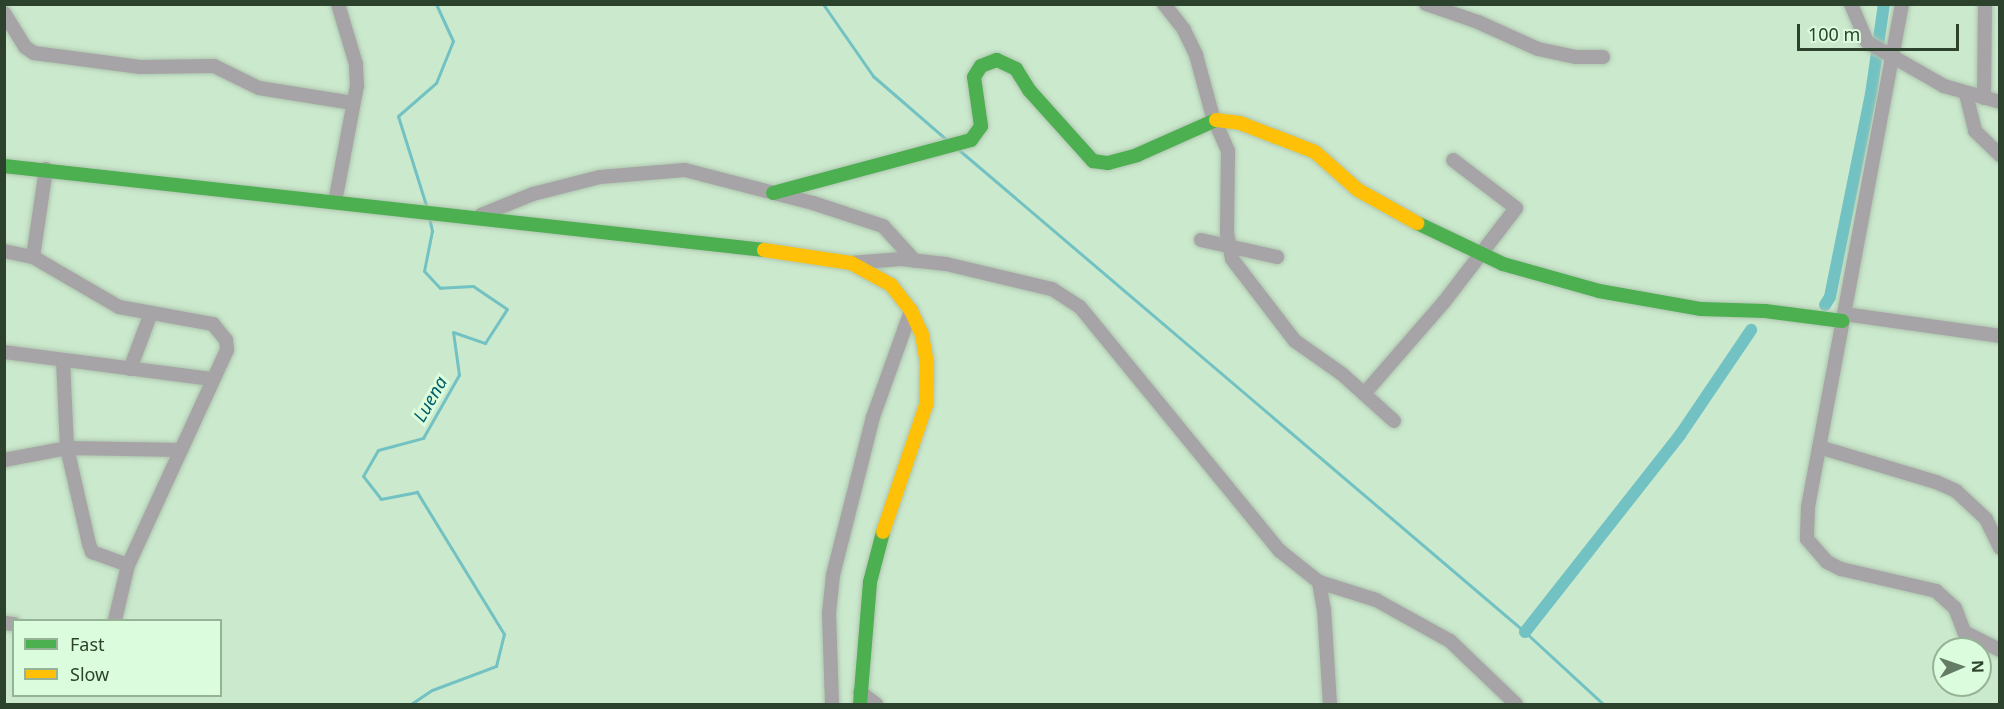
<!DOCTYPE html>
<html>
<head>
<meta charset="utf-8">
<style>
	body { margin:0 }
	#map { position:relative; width:2004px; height:709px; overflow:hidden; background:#cbe9cd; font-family:"Noto Sans",sans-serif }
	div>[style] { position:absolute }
	.stream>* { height:3px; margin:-1.5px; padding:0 1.5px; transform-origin:1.5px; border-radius:1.5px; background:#72c2c3 }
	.canal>* { height:12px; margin:-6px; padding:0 6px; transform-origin:6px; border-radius:6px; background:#72c2c3 }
	.roads { filter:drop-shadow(0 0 2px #aec5af) drop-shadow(0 0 2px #aec5af) }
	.street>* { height:14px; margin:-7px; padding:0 7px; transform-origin:7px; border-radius:7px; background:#a6a4a6 }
	.fast>* { height:14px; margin:-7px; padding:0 7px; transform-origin:7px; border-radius:7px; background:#4caf50 }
	.slow>* { height:14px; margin:-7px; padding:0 7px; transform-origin:7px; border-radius:7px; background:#ffc107 }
	span { translate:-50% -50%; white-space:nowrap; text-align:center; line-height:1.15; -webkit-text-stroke:6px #dcfddd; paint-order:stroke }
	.water-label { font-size:18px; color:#036069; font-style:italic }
	.frame { position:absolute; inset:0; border:6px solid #2c422d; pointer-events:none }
	.legend { position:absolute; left:12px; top:619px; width:210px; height:78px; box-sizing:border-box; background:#dcfddd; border:2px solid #96b297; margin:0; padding:8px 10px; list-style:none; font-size:18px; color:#2c422d }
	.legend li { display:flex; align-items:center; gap:12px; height:30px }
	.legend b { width:30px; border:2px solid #96b297 }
	.north { position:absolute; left:1932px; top:637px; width:60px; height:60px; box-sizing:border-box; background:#dcfddd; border:2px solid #96b297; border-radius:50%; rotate:88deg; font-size:16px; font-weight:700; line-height:24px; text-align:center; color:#2c422d }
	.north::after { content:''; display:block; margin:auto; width:21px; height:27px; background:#647c65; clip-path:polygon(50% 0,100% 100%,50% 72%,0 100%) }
	.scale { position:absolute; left:1797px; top:24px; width:162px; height:27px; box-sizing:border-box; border:3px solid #2c422d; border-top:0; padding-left:8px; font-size:18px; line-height:21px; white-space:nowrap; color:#2c422d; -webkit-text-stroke:4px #dcfddd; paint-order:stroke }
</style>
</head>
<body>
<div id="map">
	<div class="stream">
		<i style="left:823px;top:4px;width:88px;rotate:55.2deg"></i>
		<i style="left:873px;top:76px;width:98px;rotate:40.9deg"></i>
		<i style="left:959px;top:150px;width:743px;rotate:40.42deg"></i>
		<i style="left:1525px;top:632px;width:106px;rotate:42.7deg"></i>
		<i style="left:426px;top:205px;width:93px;rotate:-107.5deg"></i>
		<i style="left:398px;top:116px;width:50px;rotate:-41deg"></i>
		<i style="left:436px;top:83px;width:45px;rotate:-68deg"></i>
		<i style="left:453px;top:41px;width:41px;rotate:-114.7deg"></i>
		<i style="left:411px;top:704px;width:25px;rotate:-34deg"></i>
		<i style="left:432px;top:690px;width:68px;rotate:-20.6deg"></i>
		<i style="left:496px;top:666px;width:33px;rotate:-76deg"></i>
		<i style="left:504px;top:634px;width:167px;rotate:-121.5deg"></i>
		<i style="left:417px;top:492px;width:37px;rotate:169deg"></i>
		<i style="left:381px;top:499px;width:29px;rotate:-128deg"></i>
		<i style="left:363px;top:476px;width:30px;rotate:-60deg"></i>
		<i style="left:378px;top:450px;width:47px;rotate:-14.9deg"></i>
		<i style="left:423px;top:438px;width:73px;rotate:-60.3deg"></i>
		<i style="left:459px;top:375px;width:43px;rotate:-97.9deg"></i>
		<i style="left:453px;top:332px;width:34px;rotate:19deg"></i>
		<i style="left:485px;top:343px;width:40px;rotate:-57.1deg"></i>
		<i style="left:507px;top:309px;width:41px;rotate:-145.9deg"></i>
		<i style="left:473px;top:286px;width:33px;rotate:177deg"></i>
		<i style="left:440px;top:288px;width:23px;rotate:-133deg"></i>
		<i style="left:424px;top:271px;width:41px;rotate:-78.7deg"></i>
		<i style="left:432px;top:231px;width:14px;rotate:-102deg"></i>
	</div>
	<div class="canal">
		<i style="left:1825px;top:305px;width:9px;rotate:-58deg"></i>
		<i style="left:1830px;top:297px;width:207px;rotate:-78.6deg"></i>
		<i style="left:1871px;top:94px;width:91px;rotate:-81.8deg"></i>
		<i style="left:1525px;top:632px;width:251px;rotate:-51.8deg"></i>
		<i style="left:1680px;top:435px;width:127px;rotate:-55.9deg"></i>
	</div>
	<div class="roads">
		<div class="street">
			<i style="left:1164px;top:4px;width:33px;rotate:52deg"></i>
			<i style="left:1184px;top:30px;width:28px;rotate:64deg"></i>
			<i style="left:1196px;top:55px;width:64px;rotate:74.7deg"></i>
			<i style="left:1213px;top:117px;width:37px;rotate:66deg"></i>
			<i style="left:1228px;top:151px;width:82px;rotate:90.7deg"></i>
			<i style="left:1227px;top:233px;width:26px;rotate:79deg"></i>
			<i style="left:1232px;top:259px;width:103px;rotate:52.5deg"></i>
			<i style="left:1295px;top:341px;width:57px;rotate:35.1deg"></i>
			<i style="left:1342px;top:374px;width:70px;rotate:42.1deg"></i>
			<i style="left:1426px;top:4px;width:55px;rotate:19.1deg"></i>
			<i style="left:1478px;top:22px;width:66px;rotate:24.2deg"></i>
			<i style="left:1538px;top:49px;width:39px;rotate:12deg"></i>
			<i style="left:1576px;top:57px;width:27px"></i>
			<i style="left:1851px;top:4px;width:41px;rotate:67.2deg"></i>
			<i style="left:1867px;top:42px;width:89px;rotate:29.7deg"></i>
			<i style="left:1944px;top:86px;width:58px;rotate:15.9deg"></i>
			<i style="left:1902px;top:4px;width:512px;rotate:100.59deg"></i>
			<i style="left:1808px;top:507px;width:32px;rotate:92deg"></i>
			<i style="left:1807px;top:539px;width:30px;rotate:49deg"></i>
			<i style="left:1827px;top:562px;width:16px;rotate:27deg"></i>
			<i style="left:1841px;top:569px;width:98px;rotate:13deg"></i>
			<i style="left:1936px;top:591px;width:25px;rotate:42deg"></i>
			<i style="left:1955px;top:608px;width:26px;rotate:69deg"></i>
			<i style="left:1964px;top:632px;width:40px;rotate:26.6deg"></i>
			<i style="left:4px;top:13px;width:40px;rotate:58deg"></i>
			<i style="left:25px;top:47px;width:11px;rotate:34deg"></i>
			<i style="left:34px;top:53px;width:107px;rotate:7.5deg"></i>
			<i style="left:140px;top:67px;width:74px;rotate:-0.8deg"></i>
			<i style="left:214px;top:66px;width:50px;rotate:26.1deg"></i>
			<i style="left:259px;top:88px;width:95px;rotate:9.1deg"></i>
			<i style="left:1966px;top:94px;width:38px;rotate:76deg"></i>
			<i style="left:1975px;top:131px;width:35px;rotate:44deg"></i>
			<i style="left:1984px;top:98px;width:94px;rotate:-89.4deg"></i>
			<i style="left:335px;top:202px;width:118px;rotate:-79.3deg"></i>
			<i style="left:357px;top:86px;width:22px;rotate:-93deg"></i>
			<i style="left:356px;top:64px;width:63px;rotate:-106.7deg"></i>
			<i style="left:481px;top:215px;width:56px;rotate:-22deg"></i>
			<i style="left:533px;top:194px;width:69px;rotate:-14.2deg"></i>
			<i style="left:600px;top:177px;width:85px;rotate:-4.7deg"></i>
			<i style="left:685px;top:170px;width:132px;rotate:14.5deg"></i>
			<i style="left:813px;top:203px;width:74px;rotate:18.2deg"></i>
			<i style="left:883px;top:226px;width:47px;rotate:47.6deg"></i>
			<i style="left:1201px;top:240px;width:78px;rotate:12.6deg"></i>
			<i style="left:4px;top:251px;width:30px;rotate:12deg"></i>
			<i style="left:33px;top:257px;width:99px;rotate:30.2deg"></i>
			<i style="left:119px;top:307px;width:96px;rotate:10.3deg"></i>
			<i style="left:213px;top:324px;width:21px;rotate:51deg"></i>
			<i style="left:226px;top:340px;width:10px;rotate:84deg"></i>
			<i style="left:227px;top:350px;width:237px;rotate:114.7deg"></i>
			<i style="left:128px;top:565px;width:57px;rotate:103.3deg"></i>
			<i style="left:33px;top:257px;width:89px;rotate:-81.6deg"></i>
			<i style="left:851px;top:263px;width:50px;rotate:-4.6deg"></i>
			<i style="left:901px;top:259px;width:45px;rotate:6.3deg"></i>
			<i style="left:946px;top:264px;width:109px;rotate:13.3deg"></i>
			<i style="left:1052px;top:289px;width:33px;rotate:33deg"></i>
			<i style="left:1080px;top:307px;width:315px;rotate:50.7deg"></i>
			<i style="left:1280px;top:551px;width:50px;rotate:38.5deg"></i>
			<i style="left:1319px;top:582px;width:60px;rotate:17.5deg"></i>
			<i style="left:1376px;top:600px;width:85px;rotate:29deg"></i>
			<i style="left:1450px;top:641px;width:91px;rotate:43.7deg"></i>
			<i style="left:1844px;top:314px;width:158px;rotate:8deg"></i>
			<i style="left:4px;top:352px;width:210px;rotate:7.4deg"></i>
			<i style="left:63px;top:360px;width:88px;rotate:87.4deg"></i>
			<i style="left:67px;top:448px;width:98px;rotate:77.1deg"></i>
			<i style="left:89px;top:544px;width:9px;rotate:69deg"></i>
			<i style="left:92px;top:552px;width:38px;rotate:20deg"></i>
			<i style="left:130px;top:369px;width:60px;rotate:-69.4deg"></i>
			<i style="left:1364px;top:394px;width:122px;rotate:-49deg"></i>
			<i style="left:1444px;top:302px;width:118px;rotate:-52.5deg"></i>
			<i style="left:1516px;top:208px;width:79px;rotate:-142.7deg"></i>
			<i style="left:1819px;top:447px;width:122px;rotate:16.7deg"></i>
			<i style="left:1936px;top:482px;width:22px;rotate:24deg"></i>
			<i style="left:1956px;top:491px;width:41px;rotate:43deg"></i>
			<i style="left:1986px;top:519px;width:32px;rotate:64deg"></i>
			<i style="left:4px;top:460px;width:64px;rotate:-10.8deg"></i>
			<i style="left:67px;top:448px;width:114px;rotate:1deg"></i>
			<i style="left:1319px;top:582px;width:27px;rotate:80deg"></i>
			<i style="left:1324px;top:609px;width:95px;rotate:86.4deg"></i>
			<i style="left:4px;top:623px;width:10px;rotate:6deg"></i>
			<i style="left:860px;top:692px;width:20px;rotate:37deg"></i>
			<i style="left:832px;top:704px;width:91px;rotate:-91.9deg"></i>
			<i style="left:829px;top:613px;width:38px;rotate:-84deg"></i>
			<i style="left:833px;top:575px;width:163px;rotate:-75.8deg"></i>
			<i style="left:873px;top:417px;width:113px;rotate:-70.3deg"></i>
		</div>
		<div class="fast">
			<i style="left:4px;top:166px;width:765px;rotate:6.31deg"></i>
			<i style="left:773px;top:193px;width:205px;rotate:-15deg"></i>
			<i style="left:971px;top:140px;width:17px;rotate:-54deg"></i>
			<i style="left:981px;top:126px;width:49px;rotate:-98.1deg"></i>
			<i style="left:974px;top:77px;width:13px;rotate:-58deg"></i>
			<i style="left:981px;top:66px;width:17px;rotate:-21deg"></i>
			<i style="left:997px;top:60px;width:21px;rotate:25deg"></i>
			<i style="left:1016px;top:69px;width:25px;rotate:58deg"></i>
			<i style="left:1029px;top:90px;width:96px;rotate:48deg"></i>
			<i style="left:1093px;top:161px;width:15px;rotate:8deg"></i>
			<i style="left:1108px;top:163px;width:30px;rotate:-15deg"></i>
			<i style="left:1137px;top:155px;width:86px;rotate:-23.9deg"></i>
			<i style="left:1417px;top:223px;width:95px;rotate:25.5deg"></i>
			<i style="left:1503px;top:264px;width:100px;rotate:15.7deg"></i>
			<i style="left:1599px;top:291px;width:104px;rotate:10deg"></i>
			<i style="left:1701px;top:309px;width:64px;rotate:1.8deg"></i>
			<i style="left:1765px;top:311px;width:78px;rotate:7.4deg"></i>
			<i style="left:860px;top:704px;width:122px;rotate:-85.3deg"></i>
			<i style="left:870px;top:582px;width:52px;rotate:-75.4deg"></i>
		</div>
		<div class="slow">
			<i style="left:1216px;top:120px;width:24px;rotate:7deg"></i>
			<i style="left:1240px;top:123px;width:80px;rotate:21.1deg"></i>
			<i style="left:1315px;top:152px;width:57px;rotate:41.5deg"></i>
			<i style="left:1358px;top:190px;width:68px;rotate:29.2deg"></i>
			<i style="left:764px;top:250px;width:88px;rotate:8.5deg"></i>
			<i style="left:851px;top:263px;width:46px;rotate:28.8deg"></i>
			<i style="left:891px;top:285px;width:33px;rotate:52deg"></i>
			<i style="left:911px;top:311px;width:26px;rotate:65deg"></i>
			<i style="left:922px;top:335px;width:29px;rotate:80deg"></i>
			<i style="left:927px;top:364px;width:41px;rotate:91.4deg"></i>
			<i style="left:926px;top:405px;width:134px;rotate:108.7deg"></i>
		</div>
	</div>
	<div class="water-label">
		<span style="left:430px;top:399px;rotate:-60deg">Luena</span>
	</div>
	<div class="frame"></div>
	<ul class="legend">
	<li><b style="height:8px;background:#4caf50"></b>Fast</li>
	<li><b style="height:8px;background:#ffc107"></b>Slow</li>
	</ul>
	<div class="north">N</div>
	<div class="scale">100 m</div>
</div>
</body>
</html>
